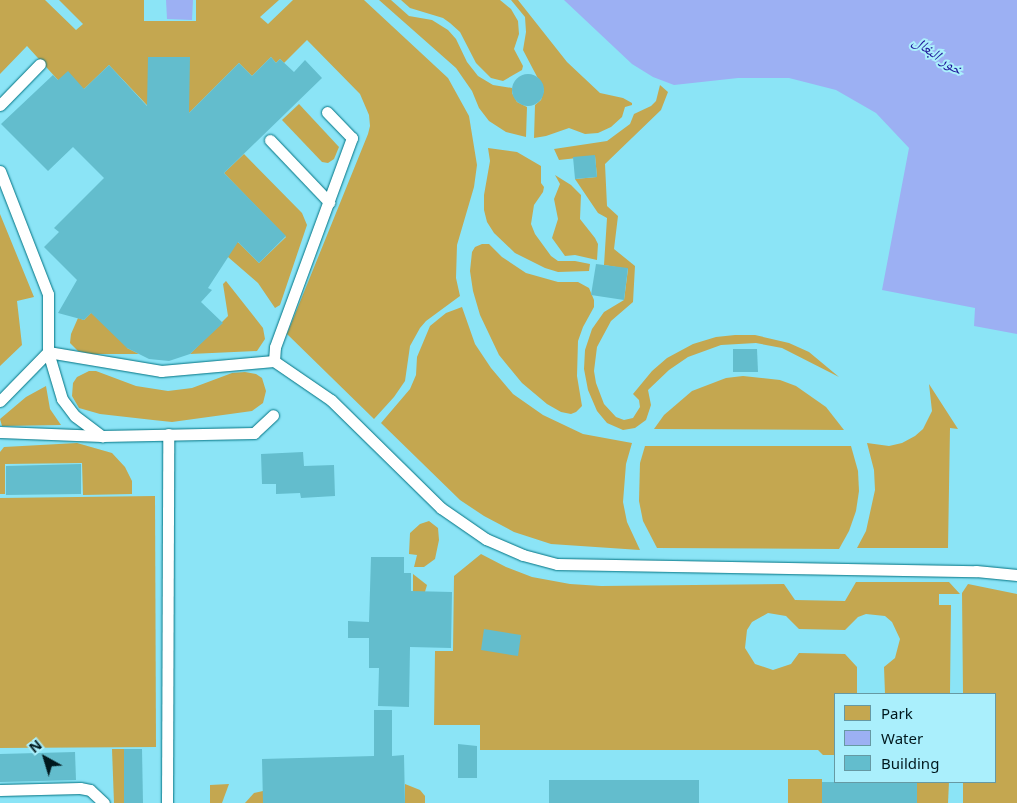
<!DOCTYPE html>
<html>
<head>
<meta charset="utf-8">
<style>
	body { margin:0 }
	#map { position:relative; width:1017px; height:803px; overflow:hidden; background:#8be4f6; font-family:"Noto Sans","Noto Naskh Arabic",sans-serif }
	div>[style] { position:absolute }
	.green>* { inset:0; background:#c4a750 }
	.water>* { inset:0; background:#9cb0f3 }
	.building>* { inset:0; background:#63bdcd }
	.round { border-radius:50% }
	.roads { filter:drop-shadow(0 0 1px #007383) drop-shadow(0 0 1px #007383) }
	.service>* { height:11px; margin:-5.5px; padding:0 5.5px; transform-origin:5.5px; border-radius:5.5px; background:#fff }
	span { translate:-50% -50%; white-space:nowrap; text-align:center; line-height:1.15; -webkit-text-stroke:4px #aaeffc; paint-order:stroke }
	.water-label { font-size:15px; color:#1e1699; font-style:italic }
	.legend { position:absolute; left:834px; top:693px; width:162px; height:90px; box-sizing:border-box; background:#aaeffc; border:1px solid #6699a3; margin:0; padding:6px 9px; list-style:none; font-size:15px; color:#00181d }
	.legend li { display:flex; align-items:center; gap:10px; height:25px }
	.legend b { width:25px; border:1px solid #6699a3 }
	.north { position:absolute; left:20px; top:733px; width:50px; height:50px; -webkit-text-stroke:4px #aaeffc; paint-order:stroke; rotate:321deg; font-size:14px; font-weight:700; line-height:20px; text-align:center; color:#00181d }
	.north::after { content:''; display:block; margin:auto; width:18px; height:22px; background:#00181d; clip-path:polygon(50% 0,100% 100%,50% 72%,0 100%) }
</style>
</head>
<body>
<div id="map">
	<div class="green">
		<i style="clip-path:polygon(0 0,45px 0,76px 30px,83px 24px,59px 0,144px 0,144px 21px,196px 21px,196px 0,279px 0,260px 17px,268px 24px,293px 0,364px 0,448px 78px,469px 116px,477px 165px,474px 187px,457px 245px,456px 278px,460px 296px,426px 321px,420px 328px,410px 346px,405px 381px,394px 397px,374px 419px,287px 334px,368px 134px,370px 126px,369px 115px,360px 94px,307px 40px,284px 63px,280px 59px,276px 63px,271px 57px,252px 76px,239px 63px,180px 122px,161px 120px,109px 65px,84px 89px,58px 80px,27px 46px,0 74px)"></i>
		<i style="clip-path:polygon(379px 0,391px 0,409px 16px,432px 20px,448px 30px,456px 39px,467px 62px,478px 76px,493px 85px,512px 88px,512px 93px,517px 102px,527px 107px,526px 137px,506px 132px,489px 121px,479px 108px,472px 91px,456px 68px)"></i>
		<i style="clip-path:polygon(401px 0,500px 0,511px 9px,518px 21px,519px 34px,514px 49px,523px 66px,522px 70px,503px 81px,491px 78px,476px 63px,460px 32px,450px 23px,443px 18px,410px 8px)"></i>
		<i style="clip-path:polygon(511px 0,518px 0,567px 62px,600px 93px,623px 98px,632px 103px,632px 105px,625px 107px,622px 117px,611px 127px,598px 133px,585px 134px,569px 128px,546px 136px,534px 138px,535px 105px,541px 100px,544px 90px,523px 50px,526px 32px,525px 17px)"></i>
		<i style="clip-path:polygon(660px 85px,668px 92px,661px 110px,605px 164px,607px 206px,618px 216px,614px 249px,635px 266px,633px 302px,611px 321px,597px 347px,594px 371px,596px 383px,604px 404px,616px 417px,624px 420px,633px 418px,640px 407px,639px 400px,633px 394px,652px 371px,667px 358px,693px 344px,716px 337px,735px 335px,755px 335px,789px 343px,809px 352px,839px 377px,782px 348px,756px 343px,721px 345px,688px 357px,669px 370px,648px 390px,651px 405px,646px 420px,635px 428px,623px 430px,607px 423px,597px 411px,588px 390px,584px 369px,585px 350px,592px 329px,604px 312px,624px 300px,628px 269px,604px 265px,607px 218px,598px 213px,575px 179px,597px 177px,595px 156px,559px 160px,554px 149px,607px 141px,630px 124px,634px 114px,651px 106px,656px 101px)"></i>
		<i style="clip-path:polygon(299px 104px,339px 147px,334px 159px,328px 163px,322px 162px,282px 120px)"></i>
		<i style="clip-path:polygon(488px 148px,517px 152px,541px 166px,541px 183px,544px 187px,543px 192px,534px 205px,531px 224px,535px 234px,551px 256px,558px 261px,575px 261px,590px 264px,589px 271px,558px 272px,545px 268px,515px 253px,494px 233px,487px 222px,484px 210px,484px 195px,490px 161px)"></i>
		<i style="clip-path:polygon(244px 154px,302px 213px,307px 225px,280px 305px,275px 308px,258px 283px,228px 257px,208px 222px,239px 243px,259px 263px,286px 237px,224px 173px)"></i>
		<i style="clip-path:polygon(555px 175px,571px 185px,581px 195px,580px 219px,595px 238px,598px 244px,597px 260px,575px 255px,565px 256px,552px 238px,558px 219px,554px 199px,560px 184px)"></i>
		<i style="clip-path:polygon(0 214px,34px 297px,17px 301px,22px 345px,0 366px)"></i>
		<i style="clip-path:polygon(482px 244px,489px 244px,502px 257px,526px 273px,558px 282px,578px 282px,589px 288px,594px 300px,594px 307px,583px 327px,578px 341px,577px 376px,582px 406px,576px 412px,571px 414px,561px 412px,547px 404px,522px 383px,499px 355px,480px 315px,473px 291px,470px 271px,472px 252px,475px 247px)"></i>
		<i style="clip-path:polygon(122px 281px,127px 348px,139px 354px,92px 354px,78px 351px,70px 343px,71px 334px,78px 318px,84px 320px)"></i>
		<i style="clip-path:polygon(226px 281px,263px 328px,265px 339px,257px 351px,190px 354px,228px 316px,223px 284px)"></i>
		<i style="clip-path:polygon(462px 307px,475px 344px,491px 368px,513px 394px,543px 415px,583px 434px,632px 443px,626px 464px,623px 502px,627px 522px,640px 550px,551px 544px,514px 532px,484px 516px,460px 500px,381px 423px,410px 389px,416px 375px,417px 357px,430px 326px,446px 313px)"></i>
		<i style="clip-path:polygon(89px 371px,96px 371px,136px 386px,168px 391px,192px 388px,232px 373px,245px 372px,256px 374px,262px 378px,266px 391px,263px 403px,252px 411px,172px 422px,153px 420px,100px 414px,79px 408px,72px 396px,73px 383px,77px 377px)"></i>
		<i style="clip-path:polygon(743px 376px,780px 380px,796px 386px,826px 407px,844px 430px,654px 429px,664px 415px,692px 391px,726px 378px)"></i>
		<i style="clip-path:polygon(929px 384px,958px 429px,950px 428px,948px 548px,857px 548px,866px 531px,875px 490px,874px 470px,867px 443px,889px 446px,902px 443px,915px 436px,923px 429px,932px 411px)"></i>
		<i style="clip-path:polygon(46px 386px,50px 409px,61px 425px,2px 426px,0 419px,26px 397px)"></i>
		<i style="clip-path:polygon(77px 443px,112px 453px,125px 467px,132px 481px,132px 494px,83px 495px,82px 463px,5px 464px,5px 494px,0 494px,0 452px,4px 447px)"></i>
		<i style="clip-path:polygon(645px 446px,851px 446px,858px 471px,859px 491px,856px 511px,849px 531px,839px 549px,657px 548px,643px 521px,639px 501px,640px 463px)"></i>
		<i style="clip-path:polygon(155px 496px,156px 747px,0 748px,0 498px)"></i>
		<i style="clip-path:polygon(429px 521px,438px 528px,439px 540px,435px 559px,424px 567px,414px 567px,417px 555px,409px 554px,410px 533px,420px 524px)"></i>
		<i style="clip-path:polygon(481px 554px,506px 567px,532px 577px,570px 584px,601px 586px,784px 584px,795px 600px,845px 601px,856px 582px,949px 582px,960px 594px,939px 594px,939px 605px,951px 605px,950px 694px,885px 694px,884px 667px,895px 658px,900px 639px,892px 622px,885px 616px,866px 614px,858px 617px,845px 630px,799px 629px,786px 616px,768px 613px,752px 622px,747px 630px,745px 648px,755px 664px,773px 670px,791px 664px,799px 653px,845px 654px,857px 667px,857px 694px,836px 694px,836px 755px,823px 755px,818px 750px,480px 750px,480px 725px,434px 725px,435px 651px,453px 651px,454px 576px)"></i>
		<i style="clip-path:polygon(413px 574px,427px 585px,419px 612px,413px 591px)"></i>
		<i style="clip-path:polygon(968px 584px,1017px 594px,1017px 803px,963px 803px,963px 782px,996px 782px,996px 694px,963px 694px,962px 593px)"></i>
		<i style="clip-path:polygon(112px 749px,124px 749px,124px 803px,114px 803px)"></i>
		<i style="clip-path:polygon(788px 779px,822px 779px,822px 803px,788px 803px)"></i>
		<i style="clip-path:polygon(917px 782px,949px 782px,948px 803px,917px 803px)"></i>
		<i style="clip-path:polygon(229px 784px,222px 803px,210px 803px,210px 785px)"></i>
		<i style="clip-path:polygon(405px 784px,420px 790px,425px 796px,425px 803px,405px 803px)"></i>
		<i style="clip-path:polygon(263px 791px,263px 803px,245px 803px,254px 793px)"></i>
	</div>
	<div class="water">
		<i style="clip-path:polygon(166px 0,193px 0,192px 20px,167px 19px)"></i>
		<i style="clip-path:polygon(564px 0,1017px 0,1017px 334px,974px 326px,975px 308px,882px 290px,909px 148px,876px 113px,836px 90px,789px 78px,738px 78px,674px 85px,653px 77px,632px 64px)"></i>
	</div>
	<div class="building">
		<i style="clip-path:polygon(148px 57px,190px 57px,189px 113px,239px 63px,252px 76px,271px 57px,276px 63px,280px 59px,294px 72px,305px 60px,322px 78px,224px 173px,286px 236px,259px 263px,238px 242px,208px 288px,212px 290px,201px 302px,223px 323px,190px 354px,169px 361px,149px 359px,127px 348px,91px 313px,84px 320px,58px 313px,77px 280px,44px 247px,59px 232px,54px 228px,104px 178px,73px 147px,48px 171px,1px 124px,53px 75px,58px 80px,68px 71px,84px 89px,109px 65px,147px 106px)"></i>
		<i class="round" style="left:512px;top:74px;width:32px;height:32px"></i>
		<i style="clip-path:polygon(595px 155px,597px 177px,575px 179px,573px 157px)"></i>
		<i style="clip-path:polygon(596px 264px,628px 268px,624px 300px,591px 295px)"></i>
		<i style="clip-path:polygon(733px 349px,757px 349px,758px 372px,733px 372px)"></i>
		<i style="clip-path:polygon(303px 452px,304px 466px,334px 465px,335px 496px,301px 498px,300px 493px,276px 494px,276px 484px,262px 484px,261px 454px)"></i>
		<i style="clip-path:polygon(81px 464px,81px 494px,6px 495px,6px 466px)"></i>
		<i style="clip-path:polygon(371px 557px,404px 557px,404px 573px,411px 573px,411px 591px,452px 592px,451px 648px,410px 647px,409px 707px,378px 706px,379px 668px,369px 668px,369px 638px,348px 638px,348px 621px,369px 622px)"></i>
		<i style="clip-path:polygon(484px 629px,521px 635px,518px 656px,481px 650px)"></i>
		<i style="clip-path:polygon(374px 710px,392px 710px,392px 756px,404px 755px,405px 803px,263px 803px,262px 759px,374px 756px)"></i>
		<i style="clip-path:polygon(458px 744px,477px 746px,477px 778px,458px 778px)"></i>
		<i style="clip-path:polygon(124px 749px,142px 749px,143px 803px,124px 803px)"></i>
		<i style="clip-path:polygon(75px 752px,76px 780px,0 782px,0 754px)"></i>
		<i style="clip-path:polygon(549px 780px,699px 780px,699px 803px,549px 803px)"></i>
		<i style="clip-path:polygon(822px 782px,917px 782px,917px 803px,822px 803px)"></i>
	</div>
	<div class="roads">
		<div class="service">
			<i style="left:0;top:105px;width:57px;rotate:-45.7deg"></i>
			<i style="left:270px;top:140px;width:86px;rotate:46.4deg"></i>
			<i style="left:0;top:171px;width:132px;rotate:68.7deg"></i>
			<i style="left:48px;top:294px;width:58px;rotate:90deg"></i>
			<i style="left:48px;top:352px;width:49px;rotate:73.4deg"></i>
			<i style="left:62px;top:399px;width:21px;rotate:53deg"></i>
			<i style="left:75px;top:416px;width:34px;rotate:37deg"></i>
			<i style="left:48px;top:352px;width:115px;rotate:9.5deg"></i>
			<i style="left:161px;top:371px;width:113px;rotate:-5.1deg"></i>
			<i style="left:274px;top:361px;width:69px;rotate:34.4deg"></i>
			<i style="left:331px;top:400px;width:154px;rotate:44.5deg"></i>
			<i style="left:441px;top:508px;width:55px;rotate:34.6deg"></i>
			<i style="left:486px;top:539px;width:40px;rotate:23.4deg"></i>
			<i style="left:523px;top:555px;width:35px;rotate:15deg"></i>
			<i style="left:557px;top:564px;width:419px;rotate:1deg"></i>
			<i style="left:976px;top:571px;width:41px;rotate:5.6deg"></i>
			<i style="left:274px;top:361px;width:14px;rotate:-86deg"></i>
			<i style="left:275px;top:347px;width:223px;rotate:-69.8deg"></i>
			<i style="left:352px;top:138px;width:36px;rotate:-134deg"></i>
			<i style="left:0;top:401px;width:69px;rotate:-45.6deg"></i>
			<i style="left:0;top:432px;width:102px;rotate:2.2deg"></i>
			<i style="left:102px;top:436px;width:152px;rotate:-1.1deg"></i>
			<i style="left:254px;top:433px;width:26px;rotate:-43deg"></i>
			<i style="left:0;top:790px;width:80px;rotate:-1.4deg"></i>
			<i style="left:80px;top:788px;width:10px;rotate:11deg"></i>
			<i style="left:90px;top:790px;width:19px;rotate:43deg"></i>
			<i style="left:167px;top:803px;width:369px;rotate:-89.8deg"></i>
		</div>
	</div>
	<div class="water-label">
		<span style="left:938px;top:55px;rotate:35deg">خور البغال</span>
	</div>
	<ul class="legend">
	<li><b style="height:14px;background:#c4a750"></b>Park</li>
	<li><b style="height:14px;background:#9cb0f3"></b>Water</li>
	<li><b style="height:14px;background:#63bdcd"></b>Building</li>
	</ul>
	<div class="north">N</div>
</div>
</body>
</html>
